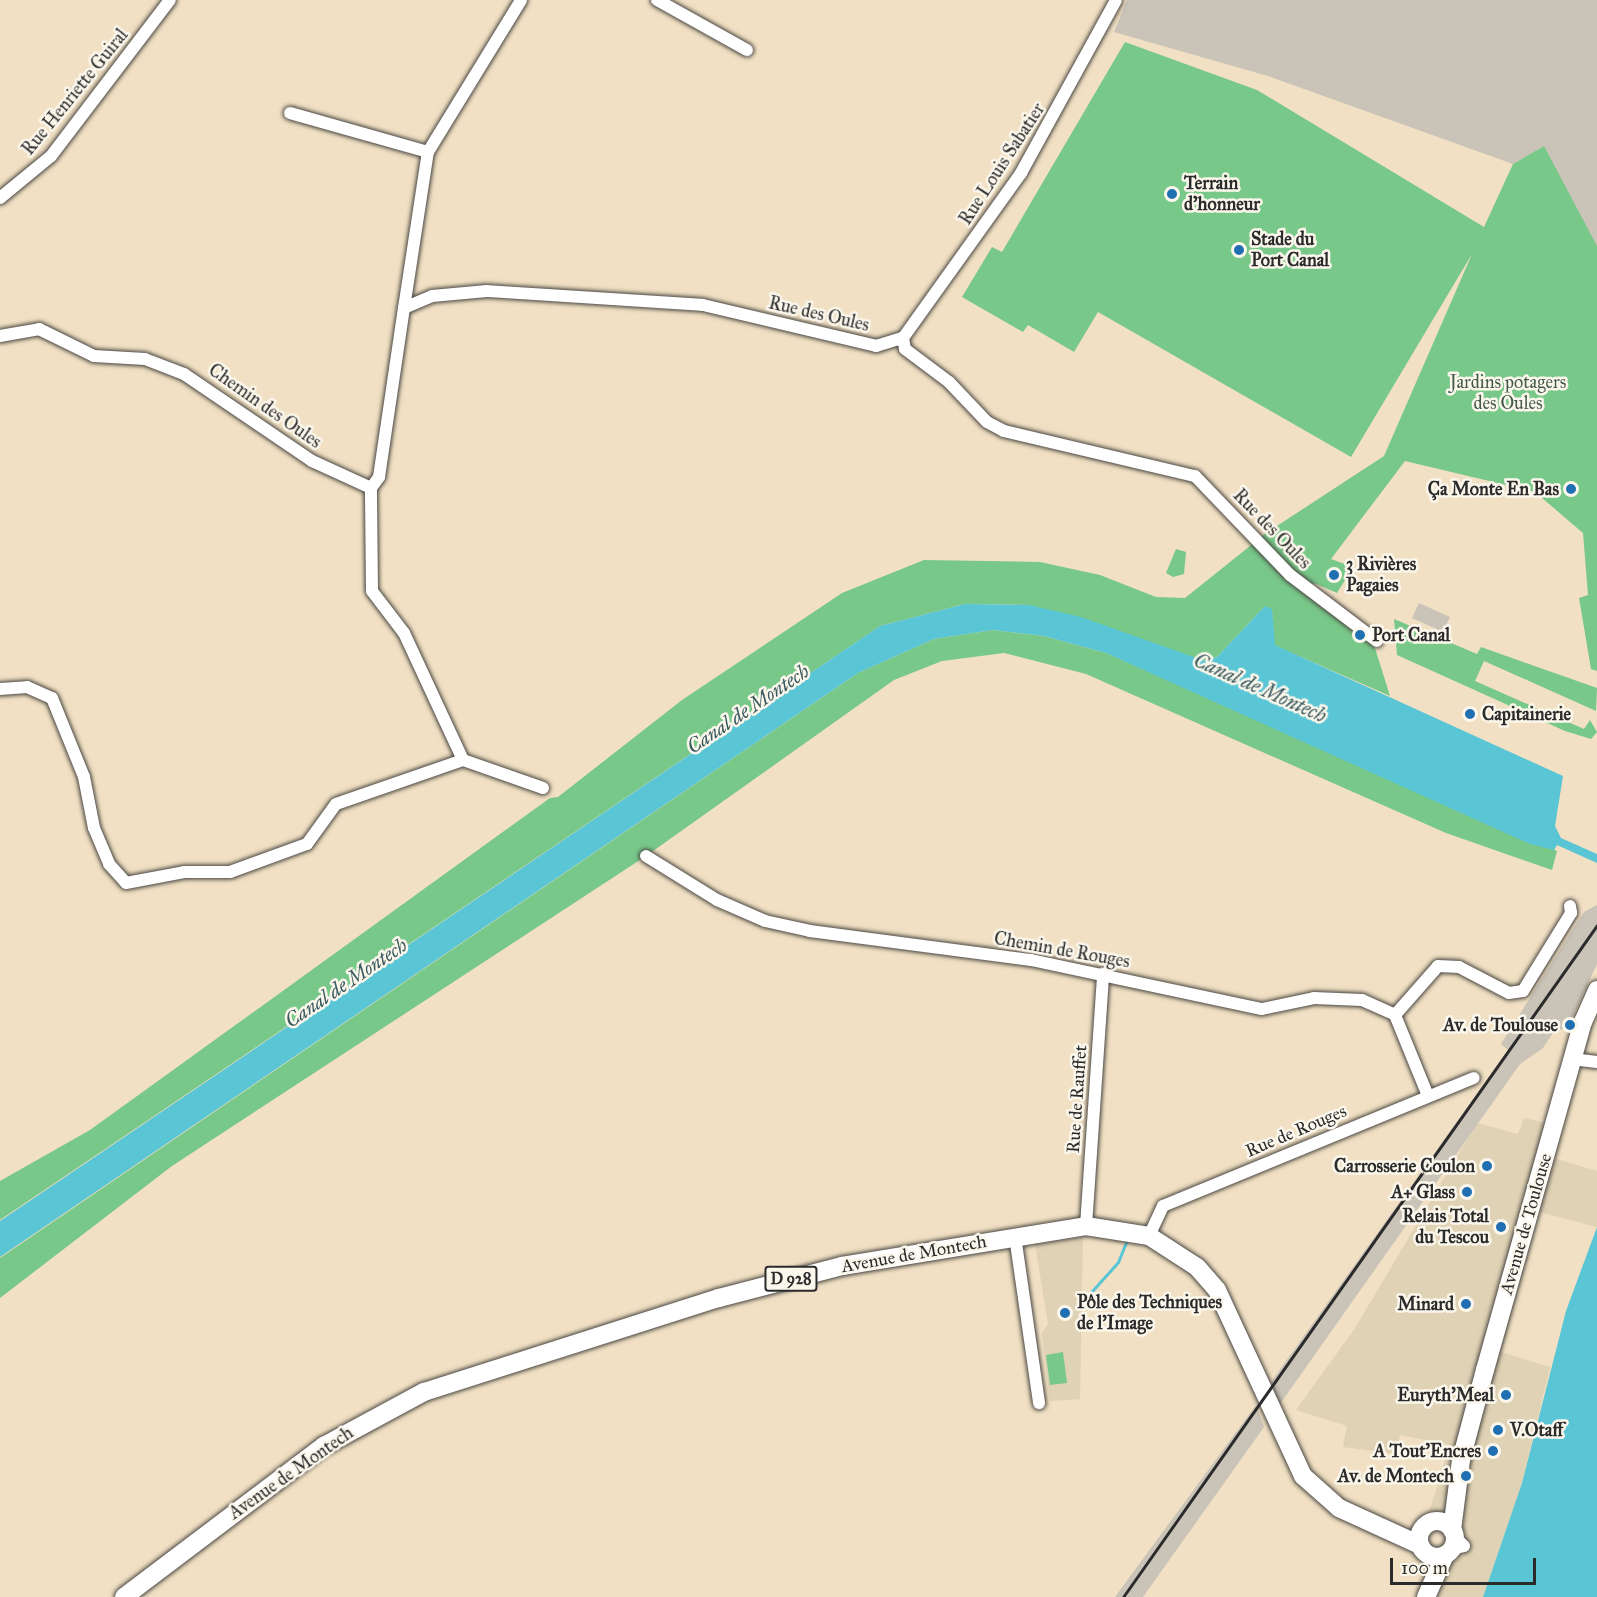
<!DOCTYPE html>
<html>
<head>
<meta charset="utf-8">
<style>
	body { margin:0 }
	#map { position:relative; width:1597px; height:1597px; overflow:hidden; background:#f1e0c3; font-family:"IM FELL Great Primer",serif }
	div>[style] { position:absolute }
	.built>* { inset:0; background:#e0d2b4 }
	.industrial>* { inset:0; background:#c9c3b8 }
	.green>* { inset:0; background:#78c889 }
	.water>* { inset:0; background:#5ac5d5 }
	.stream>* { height:3px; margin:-1.5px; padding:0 1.5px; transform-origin:1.5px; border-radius:1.5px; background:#5ac5d5 }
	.roads { filter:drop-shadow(0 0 2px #494642) drop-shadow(0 0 2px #494642) }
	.street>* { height:12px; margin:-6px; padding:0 6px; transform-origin:6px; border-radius:6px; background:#fff }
	.primary>* { height:18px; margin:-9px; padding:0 9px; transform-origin:9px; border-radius:9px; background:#fff }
	.primary>.ring { margin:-9px; padding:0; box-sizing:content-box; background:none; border:18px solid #fff; border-radius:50% }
	.rail>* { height:3px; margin:-1.5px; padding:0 1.5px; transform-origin:1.5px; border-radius:1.5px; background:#2b2b2b }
	.dots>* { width:16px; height:16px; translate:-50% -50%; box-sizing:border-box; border:3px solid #fbf7ec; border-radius:50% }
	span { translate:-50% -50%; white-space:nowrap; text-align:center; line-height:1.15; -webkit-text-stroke:5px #fbf7ec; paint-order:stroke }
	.shield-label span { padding:2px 4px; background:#fbf7ec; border:2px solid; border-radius:4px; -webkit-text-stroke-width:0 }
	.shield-label { font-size:16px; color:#2b2b2b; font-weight:700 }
	.street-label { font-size:18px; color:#2b2b2b }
	.poi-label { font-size:18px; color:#2b2b2b; font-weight:700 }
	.left { translate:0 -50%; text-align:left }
	.right { translate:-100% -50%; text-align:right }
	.park-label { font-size:18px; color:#425a47 }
	.water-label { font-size:20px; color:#39595e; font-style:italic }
	.scale { position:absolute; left:1390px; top:1558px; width:146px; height:27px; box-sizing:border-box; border:3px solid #2b2b2b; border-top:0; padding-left:8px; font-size:18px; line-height:21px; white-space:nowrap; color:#2b2b2b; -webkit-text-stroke:4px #fbf7ec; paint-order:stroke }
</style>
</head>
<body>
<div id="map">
	<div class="built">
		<i style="clip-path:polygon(1524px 1118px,1562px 1127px,1553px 1158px,1597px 1171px,1597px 1227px,1539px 1212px,1501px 1352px,1550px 1367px,1522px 1483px,1483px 1597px,1437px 1597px,1447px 1567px,1464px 1555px,1467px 1541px,1460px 1520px,1429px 1512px,1450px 1445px,1400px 1435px,1396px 1454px,1343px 1447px,1347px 1426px,1296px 1410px,1355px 1328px,1477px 1123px,1518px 1134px)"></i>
		<i style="clip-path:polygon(1083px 1237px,1080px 1399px,1050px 1401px,1042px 1333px,1048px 1324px,1035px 1244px)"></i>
	</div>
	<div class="industrial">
		<i style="clip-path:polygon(1127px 0,1597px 0,1597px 284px,1544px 146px,1513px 164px,1268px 76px,1114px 32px)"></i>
		<i style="clip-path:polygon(1419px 603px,1450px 617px,1443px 632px,1412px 618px)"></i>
		<i style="clip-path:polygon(1597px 905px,1597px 964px,1567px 1028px,1554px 1031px,1543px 1048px,1520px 1064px,1280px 1404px,1271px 1382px,1508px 1050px,1501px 1044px,1584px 912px)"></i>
		<i style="clip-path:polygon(1256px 1405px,1264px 1427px,1143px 1597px,1115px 1597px)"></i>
	</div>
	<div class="green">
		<i style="clip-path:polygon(1125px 42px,1257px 90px,1484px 227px,1513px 164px,1544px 146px,1597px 246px,1597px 671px,1591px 669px,1579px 598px,1588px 595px,1583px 533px,1535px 492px,1405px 461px,1331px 559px,1353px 567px,1337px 593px,1314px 583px,1308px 591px,1257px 539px,1384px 456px,1472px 254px,1351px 457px,1098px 312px,1074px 352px,1028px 325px,1023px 332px,962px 297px,992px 247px,1002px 252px)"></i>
		<i style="clip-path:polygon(1255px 542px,1315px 602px,1375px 648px,1390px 696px,1274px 645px,1272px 610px,1265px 606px,1217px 657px,1205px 661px,1029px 605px,965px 604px,880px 626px,0 1220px,0 1181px,90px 1130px,550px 798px,558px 797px,682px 700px,842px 593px,924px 560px,1040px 562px,1100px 575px,1156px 597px,1185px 598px)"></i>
		<i style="clip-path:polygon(1176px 549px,1186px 552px,1184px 574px,1173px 577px,1166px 573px)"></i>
		<i style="clip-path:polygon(1394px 619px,1477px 654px,1481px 647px,1597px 688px,1596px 711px,1484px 661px,1475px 681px,1584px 729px,1590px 720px,1597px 732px,1591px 739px,1565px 731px,1397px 655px)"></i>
		<i style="clip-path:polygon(993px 630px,1044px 636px,1106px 653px,1557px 851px,1552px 870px,1446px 833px,1086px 674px,1004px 653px,942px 661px,894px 680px,646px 856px,172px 1166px,0 1298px,0 1258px,858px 673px,934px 639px)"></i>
		<i style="clip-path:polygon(1063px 1352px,1067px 1383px,1050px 1385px,1046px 1355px)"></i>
	</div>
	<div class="water">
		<i style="clip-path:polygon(965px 604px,1029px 605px,1081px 617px,1205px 661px,1217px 657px,1265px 606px,1272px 609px,1275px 645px,1563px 776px,1555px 826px,1561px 838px,1597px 854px,1597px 863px,1557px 845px,1554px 850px,1530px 844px,1106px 653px,1044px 636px,993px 630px,934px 639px,858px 673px,0 1257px,0 1221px,880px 626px)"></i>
		<i style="clip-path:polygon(1597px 1227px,1597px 1597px,1483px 1597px,1522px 1483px,1566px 1311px)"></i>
	</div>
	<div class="stream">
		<i style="left:1092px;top:1291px;width:39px;rotate:-48deg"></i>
		<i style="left:1118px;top:1262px;width:22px;rotate:-68deg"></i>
	</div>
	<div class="roads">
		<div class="street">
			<i style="left:657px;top:0;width:103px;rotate:29.1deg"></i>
			<i style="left:290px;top:113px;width:143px;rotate:15.8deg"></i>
			<i style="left:0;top:198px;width:66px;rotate:-39.5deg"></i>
			<i style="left:51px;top:156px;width:196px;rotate:-52.7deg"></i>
			<i style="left:404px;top:308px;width:158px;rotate:-81.3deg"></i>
			<i style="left:428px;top:152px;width:178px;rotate:-58.5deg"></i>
			<i style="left:0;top:336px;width:40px;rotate:-10deg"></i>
			<i style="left:39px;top:329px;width:61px;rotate:26.1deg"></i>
			<i style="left:94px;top:356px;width:51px;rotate:3.4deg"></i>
			<i style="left:145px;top:359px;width:42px;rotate:21deg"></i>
			<i style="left:184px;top:374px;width:155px;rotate:34.2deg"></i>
			<i style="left:312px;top:461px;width:65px;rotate:24.6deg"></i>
			<i style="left:903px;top:338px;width:203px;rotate:-54.4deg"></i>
			<i style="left:1021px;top:173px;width:197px;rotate:-61.2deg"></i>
			<i style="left:0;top:689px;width:27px;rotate:-4deg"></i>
			<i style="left:27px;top:687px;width:27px;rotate:24deg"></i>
			<i style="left:52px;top:698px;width:85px;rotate:67.9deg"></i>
			<i style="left:84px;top:777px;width:52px;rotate:78.9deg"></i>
			<i style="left:94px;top:828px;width:39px;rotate:67deg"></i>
			<i style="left:109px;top:864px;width:25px;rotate:48deg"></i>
			<i style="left:126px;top:883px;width:59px;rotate:-10.7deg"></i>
			<i style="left:184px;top:872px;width:46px"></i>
			<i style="left:230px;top:872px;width:82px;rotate:-20deg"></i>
			<i style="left:307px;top:844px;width:49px;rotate:-54.1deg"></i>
			<i style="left:336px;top:804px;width:134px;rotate:-19.1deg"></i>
			<i style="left:543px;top:788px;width:85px;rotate:-160.7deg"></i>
			<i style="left:463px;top:760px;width:140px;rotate:-114.9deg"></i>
			<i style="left:404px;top:633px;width:53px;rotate:-127.3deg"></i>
			<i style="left:372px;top:591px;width:103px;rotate:-90.6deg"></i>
			<i style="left:371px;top:488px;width:14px;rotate:-54deg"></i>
			<i style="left:379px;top:477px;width:171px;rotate:-81.6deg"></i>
			<i style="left:404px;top:308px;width:30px;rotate:-23deg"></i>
			<i style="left:432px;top:296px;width:55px;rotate:-5.2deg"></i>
			<i style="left:487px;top:291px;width:216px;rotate:3.7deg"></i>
			<i style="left:703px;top:305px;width:178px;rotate:13.3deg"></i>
			<i style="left:876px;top:346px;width:28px;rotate:-17deg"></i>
			<i style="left:903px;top:338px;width:11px;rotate:80deg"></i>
			<i style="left:905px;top:349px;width:55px;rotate:36.9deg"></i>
			<i style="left:949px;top:382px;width:55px;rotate:46.5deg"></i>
			<i style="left:987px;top:422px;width:19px;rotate:28deg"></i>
			<i style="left:1004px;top:431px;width:196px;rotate:13.3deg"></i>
			<i style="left:1195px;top:476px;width:137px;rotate:46.2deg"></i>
			<i style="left:1290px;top:575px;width:109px;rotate:37.2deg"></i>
			<i style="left:646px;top:856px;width:84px;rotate:31.8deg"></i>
			<i style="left:717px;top:900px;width:52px;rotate:23.6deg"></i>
			<i style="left:765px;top:921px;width:46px;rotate:12.5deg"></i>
			<i style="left:810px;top:931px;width:223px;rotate:7.5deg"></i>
			<i style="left:1031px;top:960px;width:236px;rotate:12deg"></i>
			<i style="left:1262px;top:1009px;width:53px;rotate:-11.9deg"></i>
			<i style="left:1314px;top:998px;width:48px;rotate:2.4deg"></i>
			<i style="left:1362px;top:1000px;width:36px;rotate:24deg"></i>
			<i style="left:1395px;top:1015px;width:87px;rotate:67.8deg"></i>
			<i style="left:1395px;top:1015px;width:65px;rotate:-48.7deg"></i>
			<i style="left:1438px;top:966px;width:21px;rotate:3deg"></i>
			<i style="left:1459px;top:967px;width:56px;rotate:27.5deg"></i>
			<i style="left:1509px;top:993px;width:14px;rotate:-8deg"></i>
			<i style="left:1523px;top:991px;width:92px;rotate:-58.4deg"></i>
			<i style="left:1571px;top:913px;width:7px;rotate:-98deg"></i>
			<i style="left:1572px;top:1059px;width:25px;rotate:7deg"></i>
			<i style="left:1086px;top:1226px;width:253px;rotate:-86.1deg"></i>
			<i style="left:1015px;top:1236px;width:169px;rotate:81.8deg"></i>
			<i style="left:1149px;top:1236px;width:33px;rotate:-65deg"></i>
			<i style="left:1163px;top:1206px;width:336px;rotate:-22.4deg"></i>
			<i style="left:1451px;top:1549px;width:13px;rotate:-13deg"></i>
			<i style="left:1464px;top:1546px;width:14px;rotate:-135deg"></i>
		</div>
		<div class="primary">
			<i class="ring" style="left:1419px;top:1521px;width:18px;height:18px"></i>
			<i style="left:1452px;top:1530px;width:71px;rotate:-82.7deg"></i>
			<i style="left:1461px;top:1460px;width:93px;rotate:-75.1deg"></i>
			<i style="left:1485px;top:1370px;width:362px;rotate:-74.3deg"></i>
			<i style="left:1583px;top:1022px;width:35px;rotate:-66deg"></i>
			<i style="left:124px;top:1597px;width:251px;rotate:-37.1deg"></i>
			<i style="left:324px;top:1446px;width:114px;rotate:-28.4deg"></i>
			<i style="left:424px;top:1392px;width:310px;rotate:-17.7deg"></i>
			<i style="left:719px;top:1298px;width:127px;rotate:-14.6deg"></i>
			<i style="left:842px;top:1266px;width:247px;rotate:-9.3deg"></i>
			<i style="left:1086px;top:1226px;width:64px;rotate:9deg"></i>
			<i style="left:1149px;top:1236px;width:57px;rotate:32.9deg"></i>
			<i style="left:1197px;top:1267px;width:30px;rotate:49deg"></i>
			<i style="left:1217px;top:1290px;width:205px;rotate:65.2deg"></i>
			<i style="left:1303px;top:1476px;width:48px;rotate:41.6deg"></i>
			<i style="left:1339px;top:1508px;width:89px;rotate:24.6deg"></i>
			<i style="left:1426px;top:1597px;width:46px;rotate:-65.7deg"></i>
		</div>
	</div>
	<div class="rail">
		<i style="left:1123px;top:1597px;width:822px;rotate:-54.8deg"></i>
	</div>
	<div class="dots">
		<i style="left:1172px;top:194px;background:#1f6fb2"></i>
		<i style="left:1239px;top:250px;background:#1f6fb2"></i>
		<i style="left:1571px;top:489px;background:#1f6fb2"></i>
		<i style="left:1334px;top:575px;background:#1f6fb2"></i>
		<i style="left:1360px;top:635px;background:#1f6fb2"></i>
		<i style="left:1470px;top:714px;background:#1f6fb2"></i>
		<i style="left:1570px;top:1025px;background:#1f6fb2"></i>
		<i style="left:1487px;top:1166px;background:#1f6fb2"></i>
		<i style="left:1467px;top:1192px;background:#1f6fb2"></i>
		<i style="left:1501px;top:1227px;background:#1f6fb2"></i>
		<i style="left:1466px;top:1304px;background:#1f6fb2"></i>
		<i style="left:1065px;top:1313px;background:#1f6fb2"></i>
		<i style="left:1506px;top:1395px;background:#1f6fb2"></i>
		<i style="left:1498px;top:1430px;background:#1f6fb2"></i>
		<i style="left:1493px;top:1451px;background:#1f6fb2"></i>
		<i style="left:1466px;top:1476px;background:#1f6fb2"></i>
	</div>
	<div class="shield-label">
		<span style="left:791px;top:1279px">D 928</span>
	</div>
	<div class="street-label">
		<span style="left:75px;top:92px;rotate:-51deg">Rue Henriette Guiral</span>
		<span style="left:1002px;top:164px;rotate:-57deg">Rue Louis Sabatier</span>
		<span style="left:819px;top:314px;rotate:13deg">Rue des Oules</span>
		<span style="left:265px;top:406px;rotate:35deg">Chemin des Oules</span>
		<span style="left:1272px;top:529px;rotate:46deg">Rue des Oules</span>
		<span style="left:1062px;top:950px;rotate:10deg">Chemin de Rouges</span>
		<span style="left:1077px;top:1099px;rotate:-86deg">Rue de Rauffet</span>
		<span style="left:1296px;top:1131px;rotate:-23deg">Rue de Rouges</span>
		<span style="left:1526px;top:1224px;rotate:-74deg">Avenue de Toulouse</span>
		<span style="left:914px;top:1254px;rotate:-10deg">Avenue de Montech</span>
		<span style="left:291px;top:1473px;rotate:-35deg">Avenue de Montech</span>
	</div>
	<div class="poi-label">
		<span class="left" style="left:1184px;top:194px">Terrain<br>d'honneur</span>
		<span class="left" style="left:1251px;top:250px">Stade du<br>Port Canal</span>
		<span class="right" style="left:1559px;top:489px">Ça Monte En Bas</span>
		<span class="left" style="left:1346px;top:575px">3 Rivières<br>Pagaies</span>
		<span class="left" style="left:1372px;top:635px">Port Canal</span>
		<span class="left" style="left:1482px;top:714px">Capitainerie</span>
		<span class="right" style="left:1558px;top:1025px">Av. de Toulouse</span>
		<span class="right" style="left:1475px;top:1166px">Carrosserie Coulon</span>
		<span class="right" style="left:1455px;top:1192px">A+ Glass</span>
		<span class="right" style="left:1489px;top:1227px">Relais Total<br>du Tescou</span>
		<span class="left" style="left:1077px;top:1313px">Pôle des Techniques<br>de l'Image</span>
		<span class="right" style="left:1454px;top:1304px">Minard</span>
		<span class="right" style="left:1494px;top:1395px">Euryth'Meal</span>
		<span class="left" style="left:1510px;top:1430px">V.Otaff</span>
		<span class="right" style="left:1481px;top:1451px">A Tout'Encres</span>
		<span class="right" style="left:1454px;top:1476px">Av. de Montech</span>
	</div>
	<div class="park-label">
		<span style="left:1508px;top:393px">Jardins potagers<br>des Oules</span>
	</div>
	<div class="water-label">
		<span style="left:1260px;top:688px;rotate:24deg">Canal de Montech</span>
		<span style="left:748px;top:709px;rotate:-34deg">Canal de Montech</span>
		<span style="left:346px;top:983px;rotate:-34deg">Canal de Montech</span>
	</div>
	<div class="scale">100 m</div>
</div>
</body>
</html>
